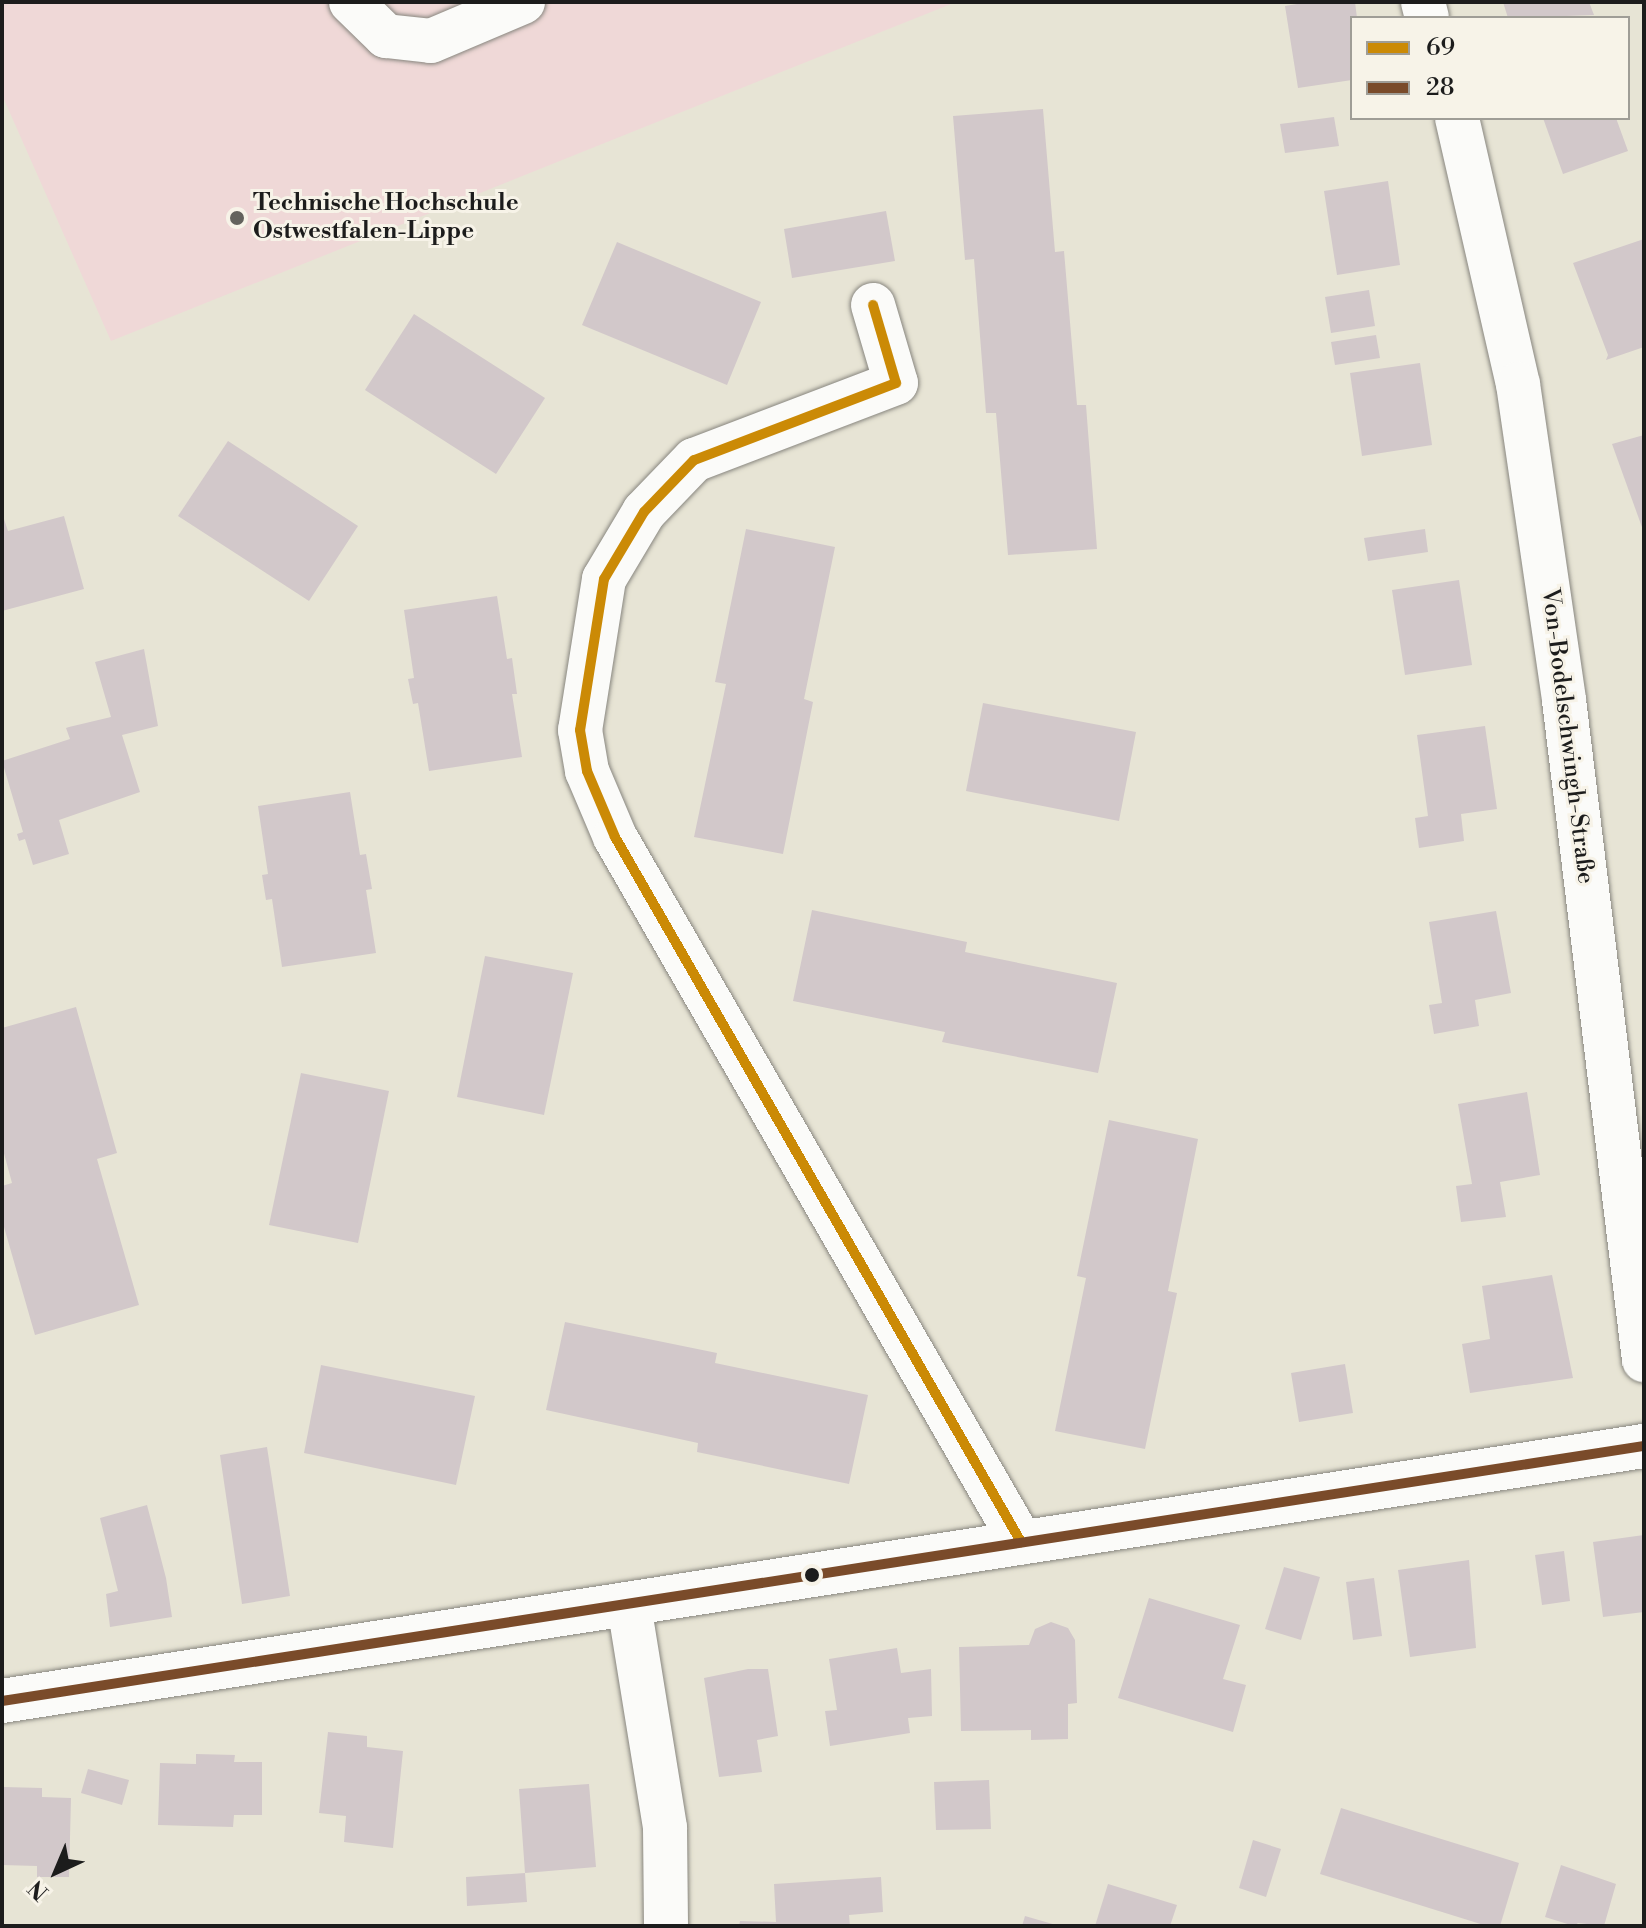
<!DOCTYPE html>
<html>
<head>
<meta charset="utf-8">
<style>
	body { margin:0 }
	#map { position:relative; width:1646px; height:1928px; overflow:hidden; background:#e7e4d5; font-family:"Libre Bodoni",serif }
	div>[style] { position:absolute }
	.built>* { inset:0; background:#efd8d7 }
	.building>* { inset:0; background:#d2c8ca }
	.roads { filter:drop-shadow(0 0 2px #88867f) drop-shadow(0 0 2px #88867f) }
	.minor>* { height:44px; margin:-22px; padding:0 22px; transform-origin:22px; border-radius:22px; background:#fbfbf9 }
	.bus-1>* { height:10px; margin:-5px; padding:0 5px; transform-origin:5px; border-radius:5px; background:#cb8a06 }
	.bus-2>* { height:10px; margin:-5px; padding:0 5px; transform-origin:5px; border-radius:5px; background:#7a4b2a }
	.dots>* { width:22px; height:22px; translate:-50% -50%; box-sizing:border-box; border:4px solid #f7f3e8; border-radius:50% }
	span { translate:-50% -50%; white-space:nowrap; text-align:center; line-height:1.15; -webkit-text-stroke:6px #f7f3e8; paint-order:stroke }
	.poi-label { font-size:24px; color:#1c1c1c; font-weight:700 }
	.left { translate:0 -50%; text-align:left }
	.street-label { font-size:24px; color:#1c1c1c }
	.frame { position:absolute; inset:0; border:4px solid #1c1c1c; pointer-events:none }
	.legend { position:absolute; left:1350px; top:16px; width:280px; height:104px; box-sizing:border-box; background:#f7f3e8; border:2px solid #9f9d96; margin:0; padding:10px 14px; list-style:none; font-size:24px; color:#1c1c1c }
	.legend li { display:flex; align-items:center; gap:16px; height:40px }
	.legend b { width:40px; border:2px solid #9f9d96 }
	.north { position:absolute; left:16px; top:1832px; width:80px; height:80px; -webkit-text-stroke:6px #f7f3e8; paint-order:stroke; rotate:224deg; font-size:22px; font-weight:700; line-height:32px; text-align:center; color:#1c1c1c }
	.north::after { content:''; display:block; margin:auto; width:28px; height:36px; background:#1c1c1c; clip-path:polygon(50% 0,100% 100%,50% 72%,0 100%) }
</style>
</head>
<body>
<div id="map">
	<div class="built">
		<i style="clip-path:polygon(2px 2px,956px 2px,111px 341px,2px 95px)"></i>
	</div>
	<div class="building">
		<i style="clip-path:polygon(1309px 2px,1355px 2px,1357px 18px,1352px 18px,1352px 80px,1298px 88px,1285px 6px)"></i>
		<i style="clip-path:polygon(1503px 2px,1589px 2px,1594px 15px,1508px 18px)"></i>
		<i style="clip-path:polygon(1043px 109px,1055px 252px,1064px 251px,1077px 405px,1086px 405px,1097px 549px,1008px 555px,996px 413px,986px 413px,974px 259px,965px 260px,953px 116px)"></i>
		<i style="clip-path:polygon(1334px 117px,1339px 146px,1285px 153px,1280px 124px)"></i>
		<i style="clip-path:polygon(1543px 118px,1616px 118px,1628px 151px,1563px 174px)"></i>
		<i style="clip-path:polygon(1388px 181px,1400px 265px,1337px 275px,1324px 191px)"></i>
		<i style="clip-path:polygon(886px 211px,895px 261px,792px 278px,784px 229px)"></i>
		<i style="clip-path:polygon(1644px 239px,1644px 347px,1606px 360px,1608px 355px,1573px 263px)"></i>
		<i style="clip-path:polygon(617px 242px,761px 302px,727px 385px,582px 325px)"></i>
		<i style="clip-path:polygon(1369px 290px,1375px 326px,1331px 333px,1325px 297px)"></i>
		<i style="clip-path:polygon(414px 314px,545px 398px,496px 474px,365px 390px)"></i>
		<i style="clip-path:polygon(1376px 335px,1380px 358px,1335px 365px,1331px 342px)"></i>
		<i style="clip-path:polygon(1420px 363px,1432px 445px,1362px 456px,1350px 373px)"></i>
		<i style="clip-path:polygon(1644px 435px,1644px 530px,1643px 530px,1612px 444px)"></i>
		<i style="clip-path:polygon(228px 441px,358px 526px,309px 601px,178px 516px)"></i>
		<i style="clip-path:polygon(2px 513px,8px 531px,64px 516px,84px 589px,2px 611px)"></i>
		<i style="clip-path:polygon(746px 529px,835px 547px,804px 699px,813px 702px,783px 854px,694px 837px,726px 684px,715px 682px)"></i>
		<i style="clip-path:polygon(1425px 529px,1428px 552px,1368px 561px,1364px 538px)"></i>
		<i style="clip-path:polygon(1459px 580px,1472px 665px,1405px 675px,1392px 590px)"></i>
		<i style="clip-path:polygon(497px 596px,507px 659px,512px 658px,517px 694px,512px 694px,522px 757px,429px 771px,418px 703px,413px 704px,408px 679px,414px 678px,404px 610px)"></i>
		<i style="clip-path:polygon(144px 649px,158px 726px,122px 735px,140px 792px,59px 820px,69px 854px,33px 865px,25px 839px,19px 841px,17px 834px,23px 832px,2px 761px,70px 739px,66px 728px,69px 727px,111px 717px,95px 662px)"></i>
		<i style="clip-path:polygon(983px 703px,1136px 732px,1119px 821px,966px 791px)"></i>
		<i style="clip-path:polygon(1485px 726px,1497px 809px,1461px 814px,1464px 841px,1419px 848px,1415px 818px,1428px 816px,1417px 735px)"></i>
		<i style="clip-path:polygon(350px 792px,360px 855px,366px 854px,372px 889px,366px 890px,376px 953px,282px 967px,272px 899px,266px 900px,262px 875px,268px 874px,258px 806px)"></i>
		<i style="clip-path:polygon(812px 910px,967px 942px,965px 952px,1117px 983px,1098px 1073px,942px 1042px,945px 1032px,793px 1001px)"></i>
		<i style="clip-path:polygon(1496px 911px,1511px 993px,1475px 1000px,1479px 1026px,1434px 1034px,1429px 1005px,1442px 1003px,1429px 922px)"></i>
		<i style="clip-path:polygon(485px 956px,573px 973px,544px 1115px,457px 1097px)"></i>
		<i style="clip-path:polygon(76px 1007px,117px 1153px,97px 1159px,139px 1305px,35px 1335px,2px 1220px,2px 1186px,12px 1183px,2px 1146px,2px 1028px)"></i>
		<i style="clip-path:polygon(301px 1073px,389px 1091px,358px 1243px,269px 1225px)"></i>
		<i style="clip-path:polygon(1527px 1092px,1540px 1175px,1500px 1182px,1506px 1217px,1461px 1222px,1456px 1186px,1472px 1184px,1458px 1104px)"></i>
		<i style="clip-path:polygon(1109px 1120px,1198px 1139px,1168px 1291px,1177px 1293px,1145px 1449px,1055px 1431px,1086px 1278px,1077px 1276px)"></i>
		<i style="clip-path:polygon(1552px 1275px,1573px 1378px,1470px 1393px,1462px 1344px,1490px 1339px,1482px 1286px)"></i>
		<i style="clip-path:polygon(565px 1322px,717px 1353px,715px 1363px,868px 1395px,849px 1484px,697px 1452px,698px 1443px,546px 1410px)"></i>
		<i style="clip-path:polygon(1345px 1364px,1353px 1413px,1299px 1422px,1291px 1373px)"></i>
		<i style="clip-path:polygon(321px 1365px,475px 1396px,456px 1485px,304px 1453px)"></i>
		<i style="clip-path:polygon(267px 1447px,290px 1596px,242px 1604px,220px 1455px)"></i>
		<i style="clip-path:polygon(147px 1505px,166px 1578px,172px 1617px,110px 1627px,106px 1594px,118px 1591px,100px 1518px)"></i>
		<i style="clip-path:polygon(1644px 1535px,1644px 1612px,1603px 1617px,1593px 1542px)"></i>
		<i style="clip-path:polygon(1564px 1551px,1570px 1601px,1542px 1605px,1535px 1555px)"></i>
		<i style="clip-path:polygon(1469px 1560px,1476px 1648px,1410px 1657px,1398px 1570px)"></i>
		<i style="clip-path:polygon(1284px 1567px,1320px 1577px,1301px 1640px,1265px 1629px)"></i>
		<i style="clip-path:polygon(1374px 1578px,1382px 1636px,1353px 1640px,1346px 1582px)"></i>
		<i style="clip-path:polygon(1149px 1598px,1240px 1625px,1223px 1679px,1246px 1685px,1233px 1732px,1118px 1698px)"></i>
		<i style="clip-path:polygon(1051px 1622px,1068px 1628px,1075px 1640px,1077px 1703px,1068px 1704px,1068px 1739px,1031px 1740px,1031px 1730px,961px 1731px,959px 1647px,1029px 1645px,1035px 1629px)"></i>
		<i style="clip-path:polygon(897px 1648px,901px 1673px,931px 1669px,932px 1716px,908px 1718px,910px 1733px,830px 1746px,825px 1711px,837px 1710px,829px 1659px)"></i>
		<i style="clip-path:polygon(748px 1669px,768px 1669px,778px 1736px,757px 1740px,762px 1772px,719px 1777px,704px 1678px)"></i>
		<i style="clip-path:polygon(328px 1732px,367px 1736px,367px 1747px,403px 1751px,393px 1848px,344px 1842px,346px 1816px,319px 1813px)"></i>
		<i style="clip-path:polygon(196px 1754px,235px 1755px,234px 1762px,262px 1762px,262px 1815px,234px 1815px,233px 1827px,158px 1825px,160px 1763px,196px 1764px)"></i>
		<i style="clip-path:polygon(88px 1769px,129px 1780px,122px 1805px,81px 1793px)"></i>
		<i style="clip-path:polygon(989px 1780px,991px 1829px,936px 1830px,934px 1782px)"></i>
		<i style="clip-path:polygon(589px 1784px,596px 1867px,525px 1873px,527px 1902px,467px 1906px,466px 1877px,525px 1873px,519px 1789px)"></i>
		<i style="clip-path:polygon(4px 1787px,42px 1788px,42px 1797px,71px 1798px,69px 1877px,37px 1877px,37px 1866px,2px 1865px)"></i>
		<i style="clip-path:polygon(1341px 1808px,1519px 1863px,1500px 1926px,1487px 1926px,1320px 1874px)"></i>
		<i style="clip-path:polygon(1253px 1840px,1281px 1849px,1266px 1897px,1239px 1888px)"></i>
		<i style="clip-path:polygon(1561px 1865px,1616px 1884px,1604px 1926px,1578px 1923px,1574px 1926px,1545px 1917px)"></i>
		<i style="clip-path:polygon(881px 1877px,883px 1912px,849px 1915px,850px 1926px,739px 1926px,740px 1921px,776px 1922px,774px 1884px)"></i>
		<i style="clip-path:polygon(1108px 1884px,1177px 1905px,1170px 1926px,1095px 1926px)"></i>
		<i style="clip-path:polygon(1025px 1916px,1056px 1925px,1056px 1926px,1022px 1926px)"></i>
	</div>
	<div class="roads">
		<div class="minor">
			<i style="left:351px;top:2px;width:49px;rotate:44.2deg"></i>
			<i style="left:386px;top:36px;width:45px;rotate:6.3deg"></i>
			<i style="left:431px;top:41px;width:100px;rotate:-23deg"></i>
			<i style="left:1423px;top:2px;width:16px;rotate:76deg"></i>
			<i style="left:1457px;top:118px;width:273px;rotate:77.1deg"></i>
			<i style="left:1518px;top:384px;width:319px;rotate:81.7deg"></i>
			<i style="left:1564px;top:700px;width:665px;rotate:83.09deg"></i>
			<i style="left:873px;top:305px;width:81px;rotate:73.6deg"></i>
			<i style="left:896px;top:383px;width:216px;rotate:159.1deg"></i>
			<i style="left:694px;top:460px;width:72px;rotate:133.9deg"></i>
			<i style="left:644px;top:512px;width:78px;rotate:120.8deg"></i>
			<i style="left:604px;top:579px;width:153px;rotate:99deg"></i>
			<i style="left:580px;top:730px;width:42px;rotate:80.3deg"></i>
			<i style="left:587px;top:771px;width:72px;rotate:67deg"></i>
			<i style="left:615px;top:837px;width:814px;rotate:60.06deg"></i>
			<i style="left:629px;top:1605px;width:226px;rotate:80.8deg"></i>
			<i style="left:665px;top:1828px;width:98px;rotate:89.4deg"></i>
			<i style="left:2px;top:1701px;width:1662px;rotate:-8.83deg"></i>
		</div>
	</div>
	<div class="bus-1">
		<i style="left:873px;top:305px;width:81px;rotate:73.6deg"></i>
		<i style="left:896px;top:383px;width:216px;rotate:159.1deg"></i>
		<i style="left:694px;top:460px;width:72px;rotate:133.9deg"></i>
		<i style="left:644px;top:512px;width:78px;rotate:120.8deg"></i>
		<i style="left:604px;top:579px;width:153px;rotate:99deg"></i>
		<i style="left:580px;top:730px;width:42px;rotate:80.3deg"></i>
		<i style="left:587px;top:771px;width:72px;rotate:67deg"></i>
		<i style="left:615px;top:837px;width:814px;rotate:60.06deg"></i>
	</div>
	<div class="bus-2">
		<i style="left:2px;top:1701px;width:1662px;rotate:-8.83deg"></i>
	</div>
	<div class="dots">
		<i style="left:237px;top:218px;background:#63625d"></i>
		<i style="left:812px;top:1575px;background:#1c1c1c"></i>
	</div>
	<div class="poi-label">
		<span class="left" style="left:253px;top:218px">Technische Hochschule<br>Ostwestfalen-Lippe</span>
	</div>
	<div class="street-label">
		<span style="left:1567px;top:736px;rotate:83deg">Von-Bodelschwingh-Straße</span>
	</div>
	<div class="frame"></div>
	<ul class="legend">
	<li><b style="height:10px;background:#cb8a06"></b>69</li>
	<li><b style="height:10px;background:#7a4b2a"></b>28</li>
	</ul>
	<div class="north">N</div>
</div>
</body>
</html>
